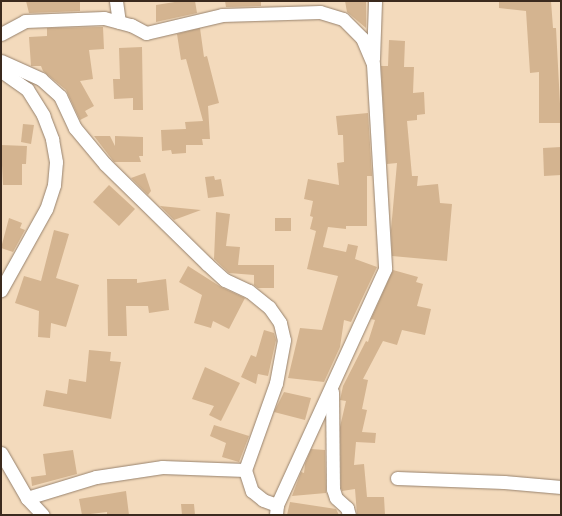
<!DOCTYPE html>
<html>
<head>
<meta charset="utf-8">
<style>
	body { margin:0 }
	#map { position:relative; width:562px; height:516px; overflow:hidden; background:#f3dabc; font-family:"Gochi Hand",sans-serif }
	div>[style] { position:absolute }
	.building>* { inset:0; background:#d4b490 }
	.roads { filter:drop-shadow(0 0 1px #97826d) drop-shadow(0 0 1px #97826d) }
	.street>* { height:13px; margin:-6.5px; padding:0 6.5px; transform-origin:6.5px; border-radius:6.5px; background:#fff }
	span { translate:-50% -50%; white-space:nowrap; text-align:center; line-height:1.15; -webkit-text-stroke:4px #f6f6f2; paint-order:stroke }
	.frame { position:absolute; inset:0; border:2px solid #3b2a1e; pointer-events:none }
</style>
</head>
<body>
<div id="map">
	<div class="building">
		<i style="clip-path:polygon(26px 1px,80px 1px,80px 11px,29px 13px)"></i>
		<i style="clip-path:polygon(181px 1px,195px 1px,197px 13px,156px 22px,156px 5px)"></i>
		<i style="clip-path:polygon(225px 1px,261px 1px,261px 6px,226px 7px)"></i>
		<i style="clip-path:polygon(345px 1px,366px 1px,366px 28px,347px 12px)"></i>
		<i style="clip-path:polygon(499px 1px,551px 1px,553px 28px,556px 28px,561px 123px,539px 123px,539px 72px,530px 73px,526px 11px,499px 8px)"></i>
		<i style="clip-path:polygon(103px 27px,104px 49px,89px 50px,93px 79px,80px 81px,94px 106px,85px 111px,88px 116px,80px 120px,66px 90px,43px 71px,41px 66px,31px 66px,29px 37px,47px 36px,47px 28px)"></i>
		<i style="clip-path:polygon(200px 28px,204px 57px,207px 56px,219px 103px,208px 106px,210px 139px,202px 139px,203px 145px,186px 145px,186px 153px,172px 154px,171px 150px,162px 151px,161px 130px,186px 129px,185px 122px,203px 121px,186px 59px,181px 60px,177px 34px)"></i>
		<i style="clip-path:polygon(389px 40px,405px 41px,404px 67px,414px 67px,413px 93px,424px 92px,425px 114px,417px 115px,417px 120px,407px 121px,412px 176px,418px 176px,417px 186px,438px 184px,440px 203px,452px 204px,447px 261px,392px 256px,391px 230px,397px 163px,387px 164px,381px 66px,388px 66px)"></i>
		<i style="clip-path:polygon(142px 47px,143px 110px,133px 110px,133px 98px,114px 99px,113px 79px,120px 79px,119px 48px)"></i>
		<i style="clip-path:polygon(368px 113px,372px 176px,367px 176px,367px 226px,346px 226px,346px 229px,328px 227px,323px 247px,346px 252px,348px 244px,358px 246px,355px 259px,377px 267px,351px 322px,344px 320px,340px 347px,324px 382px,288px 378px,300px 328px,322px 330px,338px 276px,307px 269px,316px 231px,310px 229px,313px 217px,310px 216px,313px 201px,304px 199px,308px 179px,339px 185px,337px 163px,344px 162px,343px 135px,338px 135px,336px 116px)"></i>
		<i style="clip-path:polygon(23px 124px,34px 125px,31px 144px,21px 142px)"></i>
		<i style="clip-path:polygon(94px 136px,110px 136px,115px 146px,115px 136px,143px 137px,143px 156px,139px 156px,141px 162px,114px 162px)"></i>
		<i style="clip-path:polygon(1px 145px,27px 146px,26px 164px,22px 164px,22px 185px,3px 185px)"></i>
		<i style="clip-path:polygon(561px 147px,561px 175px,544px 176px,543px 148px)"></i>
		<i style="clip-path:polygon(145px 173px,151px 191px,148px 195px,131px 178px)"></i>
		<i style="clip-path:polygon(214px 176px,215px 180px,221px 179px,224px 196px,208px 198px,205px 177px)"></i>
		<i style="clip-path:polygon(109px 185px,135px 209px,119px 226px,93px 202px)"></i>
		<i style="clip-path:polygon(160px 206px,201px 210px,174px 220px)"></i>
		<i style="clip-path:polygon(216px 212px,230px 214px,226px 246px,240px 247px,238px 265px,274px 265px,274px 288px,258px 288px,254px 285px,254px 275px,229px 273px,214px 259px)"></i>
		<i style="clip-path:polygon(9px 218px,22px 223px,20px 228px,25px 230px,13px 252px,1px 248px)"></i>
		<i style="clip-path:polygon(275px 218px,291px 218px,291px 231px,275px 231px)"></i>
		<i style="clip-path:polygon(54px 230px,69px 234px,56px 278px,79px 285px,66px 327px,51px 323px,50px 338px,38px 337px,39px 311px,15px 303px,24px 276px,41px 281px)"></i>
		<i style="clip-path:polygon(188px 266px,221px 287px,245px 298px,229px 329px,213px 321px,211px 328px,194px 323px,202px 295px,179px 282px)"></i>
		<i style="clip-path:polygon(393px 270px,418px 277px,416px 282px,423px 284px,417px 306px,431px 309px,425px 335px,402px 330px,397px 345px,383px 341px,363px 379px,368px 380px,362px 409px,367px 410px,362px 432px,376px 433px,375px 443px,356px 442px,354px 465px,364px 464px,367px 497px,384px 497px,385px 515px,357px 515px,355px 489px,342px 491px,341px 488px,340px 427px,346px 401px,340px 400px,343px 386px,366px 341px,368px 342px,375px 320px,371px 319px)"></i>
		<i style="clip-path:polygon(107px 279px,137px 279px,137px 283px,166px 279px,169px 310px,149px 313px,148px 306px,126px 306px,127px 336px,108px 336px)"></i>
		<i style="clip-path:polygon(264px 330px,274px 333px,276px 340px,268px 376px,258px 374px,256px 384px,241px 377px,251px 355px,256px 357px)"></i>
		<i style="clip-path:polygon(89px 350px,111px 352px,110px 361px,121px 362px,111px 419px,43px 406px,46px 390px,67px 394px,69px 379px,86px 382px)"></i>
		<i style="clip-path:polygon(205px 367px,240px 383px,221px 421px,209px 415px,214px 406px,192px 399px)"></i>
		<i style="clip-path:polygon(284px 392px,311px 398px,305px 420px,274px 412px)"></i>
		<i style="clip-path:polygon(214px 425px,249px 436px,239px 462px,222px 457px,226px 443px,210px 436px)"></i>
		<i style="clip-path:polygon(311px 449px,325px 450px,326px 493px,292px 496px,301px 472px,304px 473px,305px 464px)"></i>
		<i style="clip-path:polygon(73px 450px,77px 474px,32px 486px,31px 477px,46px 475px,43px 454px)"></i>
		<i style="clip-path:polygon(126px 491px,129px 515px,107px 515px,107px 512px,82px 515px,79px 499px)"></i>
		<i style="clip-path:polygon(290px 502px,336px 509px,339px 515px,287px 515px)"></i>
		<i style="clip-path:polygon(181px 504px,194px 504px,195px 515px,182px 515px)"></i>
	</div>
	<div class="roads">
		<div class="street">
			<i style="left:116px;top:1px;width:21px;rotate:82deg"></i>
			<i style="left:1px;top:34px;width:27px;rotate:-28deg"></i>
			<i style="left:25px;top:21px;width:79px;rotate:-2.2deg"></i>
			<i style="left:104px;top:18px;width:28px;rotate:15deg"></i>
			<i style="left:131px;top:25px;width:17px;rotate:28deg"></i>
			<i style="left:146px;top:33px;width:78px;rotate:-13.3deg"></i>
			<i style="left:222px;top:15px;width:98px;rotate:-1.8deg"></i>
			<i style="left:320px;top:12px;width:24px;rotate:17deg"></i>
			<i style="left:343px;top:19px;width:27px;rotate:45deg"></i>
			<i style="left:362px;top:38px;width:28px;rotate:67deg"></i>
			<i style="left:373px;top:64px;width:205px;rotate:86.6deg"></i>
			<i style="left:385px;top:269px;width:260px;rotate:114.6deg"></i>
			<i style="left:277px;top:505px;width:10px;rotate:96deg"></i>
			<i style="left:373px;top:59px;width:58px;rotate:-88deg"></i>
			<i style="left:1px;top:61px;width:44px;rotate:24.2deg"></i>
			<i style="left:41px;top:79px;width:25px;rotate:42deg"></i>
			<i style="left:60px;top:96px;width:35px;rotate:65deg"></i>
			<i style="left:75px;top:128px;width:47px;rotate:50.2deg"></i>
			<i style="left:105px;top:164px;width:143px;rotate:44.4deg"></i>
			<i style="left:207px;top:264px;width:24px;rotate:42deg"></i>
			<i style="left:225px;top:280px;width:26px;rotate:25deg"></i>
			<i style="left:249px;top:291px;width:26px;rotate:39deg"></i>
			<i style="left:269px;top:307px;width:19px;rotate:55deg"></i>
			<i style="left:280px;top:323px;width:17px;rotate:77deg"></i>
			<i style="left:284px;top:340px;width:44px;rotate:100.5deg"></i>
			<i style="left:276px;top:383px;width:92px;rotate:109.6deg"></i>
			<i style="left:245px;top:470px;width:22px;rotate:72deg"></i>
			<i style="left:252px;top:491px;width:14px;rotate:39deg"></i>
			<i style="left:263px;top:500px;width:15px;rotate:20deg"></i>
			<i style="left:1px;top:71px;width:32px;rotate:35deg"></i>
			<i style="left:27px;top:89px;width:31px;rotate:58deg"></i>
			<i style="left:43px;top:115px;width:26px;rotate:69deg"></i>
			<i style="left:52px;top:139px;width:23px;rotate:80deg"></i>
			<i style="left:56px;top:162px;width:23px;rotate:95deg"></i>
			<i style="left:54px;top:185px;width:25px;rotate:108deg"></i>
			<i style="left:46px;top:209px;width:93px;rotate:119.1deg"></i>
			<i style="left:332px;top:392px;width:97px;rotate:89.4deg"></i>
			<i style="left:333px;top:489px;width:9px;rotate:72deg"></i>
			<i style="left:336px;top:498px;width:15px;rotate:42deg"></i>
			<i style="left:347px;top:508px;width:7px;rotate:74deg"></i>
			<i style="left:1px;top:453px;width:52px;rotate:60deg"></i>
			<i style="left:27px;top:498px;width:23px;rotate:47deg"></i>
			<i style="left:397px;top:478px;width:107px;rotate:2.1deg"></i>
			<i style="left:504px;top:482px;width:57px;rotate:5deg"></i>
			<i style="left:27px;top:498px;width:72px;rotate:-16.9deg"></i>
			<i style="left:96px;top:477px;width:67px;rotate:-8.6deg"></i>
			<i style="left:162px;top:467px;width:83px;rotate:2.1deg"></i>
		</div>
	</div>
	<div class="frame"></div>
</div>
</body>
</html>
